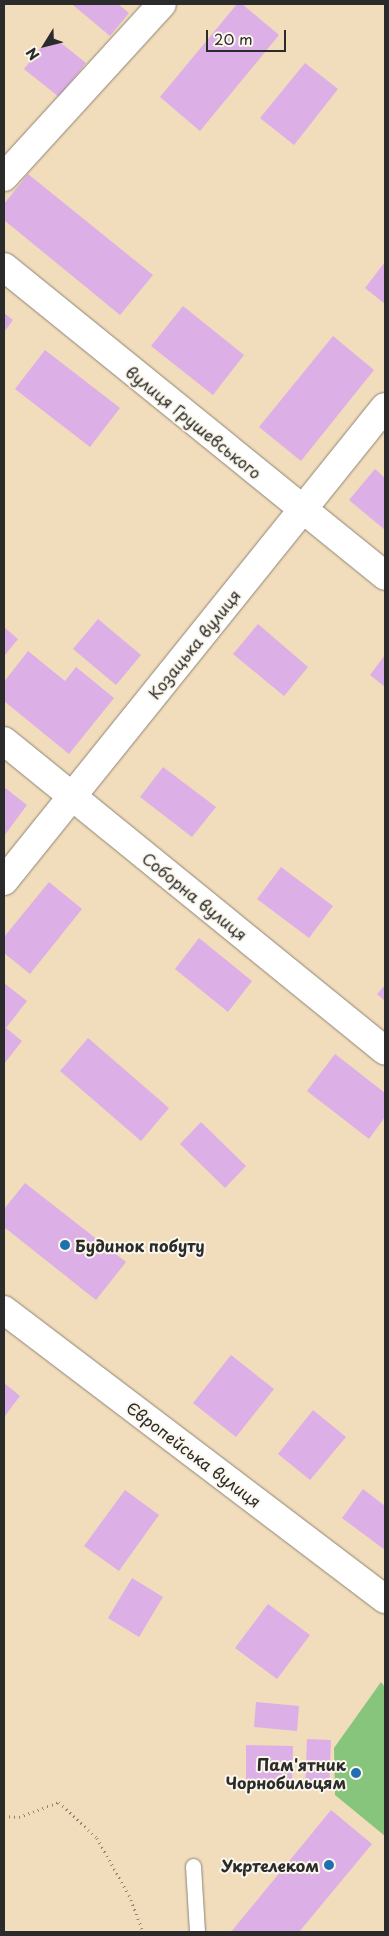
<!DOCTYPE html>
<html>
<head>
<meta charset="utf-8">
<style>
	body { margin:0 }
	#map { position:relative; width:389px; height:1936px; overflow:hidden; background:#f1dcbc; font-family:"Playpen Sans",sans-serif }
	div>[style] { position:absolute }
	.green>* { inset:0; background:#86c57b }
	.building>* { inset:0; background:#ddafe7 }
	.path>* { height:3px; margin-top:-1.5px; transform-origin:0; background:repeating-linear-gradient(90deg,#8e8474 0 1px,transparent 0 5px) }
	.roads { filter:drop-shadow(0 0 1px #8e8474) drop-shadow(0 0 1px #8e8474) }
	.lane>* { height:15px; margin:-7.5px; padding:0 7.5px; transform-origin:7.5px; border-radius:7.5px; background:#fff }
	.street>* { height:28px; margin:-14px; padding:0 14px; transform-origin:14px; border-radius:14px; background:#fff }
	.secondary>* { height:28px; margin:-14px; padding:0 14px; transform-origin:14px; border-radius:14px; background:#fff }
	.dots>* { width:14px; height:14px; translate:-50% -50%; box-sizing:border-box; border:2px solid #fbf7ec; border-radius:50% }
	span { translate:-50% -50%; white-space:nowrap; text-align:center; line-height:1.15; -webkit-text-stroke:4px #fbf7ec; paint-order:stroke }
	.street-label { font-size:16px; color:#2b2b2b }
	.poi-label { font-size:16px; color:#2b2b2b; font-weight:700 }
	.left { translate:0 -50%; text-align:left }
	.right { translate:-100% -50%; text-align:right }
	.frame { position:absolute; inset:0; border:5px solid #2b2b2b; pointer-events:none }
	.north { position:absolute; left:20px; top:20px; width:50px; height:50px; -webkit-text-stroke:4px #fbf7ec; paint-order:stroke; rotate:234deg; font-size:14px; font-weight:700; line-height:20px; text-align:center; color:#2b2b2b }
	.north::after { content:''; display:block; margin:auto; width:18px; height:22px; background:#2b2b2b; clip-path:polygon(50% 0,100% 100%,50% 72%,0 100%) }
	.scale { position:absolute; left:206px; top:30px; width:80px; height:22px; box-sizing:border-box; border:2px solid #2b2b2b; border-top:0; padding-left:6px; font-size:15px; line-height:18px; white-space:nowrap; color:#2b2b2b; -webkit-text-stroke:4px #fbf7ec; paint-order:stroke }
</style>
</head>
<body>
<div id="map">
	<div class="green">
		<i style="clip-path:polygon(381px 1682px,385px 1687px,385px 1836px,335px 1795px,334px 1748px)"></i>
	</div>
	<div class="building">
		<i style="clip-path:polygon(74px 4px,118px 4px,129px 13px,110px 36px,73px 5px)"></i>
		<i style="clip-path:polygon(237px 4px,242px 4px,279px 35px,200px 131px,160px 97px)"></i>
		<i style="clip-path:polygon(51px 35px,86px 63px,59px 97px,24px 69px)"></i>
		<i style="clip-path:polygon(305px 63px,338px 89px,294px 145px,260px 118px)"></i>
		<i style="clip-path:polygon(28px 174px,153px 275px,120px 315px,4px 220px,4px 204px)"></i>
		<i style="clip-path:polygon(385px 262px,385px 304px,365px 288px)"></i>
		<i style="clip-path:polygon(183px 306px,244px 355px,213px 395px,151px 346px)"></i>
		<i style="clip-path:polygon(4px 313px,13px 320px,4px 332px)"></i>
		<i style="clip-path:polygon(333px 336px,374px 370px,301px 461px,259px 427px)"></i>
		<i style="clip-path:polygon(45px 350px,120px 408px,90px 447px,15px 389px)"></i>
		<i style="clip-path:polygon(375px 469px,385px 478px,385px 530px,349px 500px)"></i>
		<i style="clip-path:polygon(98px 619px,141px 655px,116px 685px,73px 649px)"></i>
		<i style="clip-path:polygon(258px 624px,308px 667px,284px 696px,233px 654px)"></i>
		<i style="clip-path:polygon(4px 627px,18px 639px,4px 656px)"></i>
		<i style="clip-path:polygon(28px 651px,65px 681px,76px 667px,114px 698px,69px 754px,4px 701px,4px 682px)"></i>
		<i style="clip-path:polygon(385px 655px,385px 687px,370px 675px)"></i>
		<i style="clip-path:polygon(163px 767px,216px 807px,192px 837px,140px 797px)"></i>
		<i style="clip-path:polygon(4px 787px,27px 805px,4px 836px)"></i>
		<i style="clip-path:polygon(281px 867px,333px 906px,309px 938px,257px 899px)"></i>
		<i style="clip-path:polygon(49px 882px,82px 909px,30px 974px,4px 953px,4px 937px)"></i>
		<i style="clip-path:polygon(199px 938px,252px 981px,228px 1012px,175px 969px)"></i>
		<i style="clip-path:polygon(4px 983px,27px 1001px,6px 1028px,22px 1041px,4px 1064px)"></i>
		<i style="clip-path:polygon(385px 985px,385px 1001px,377px 994px)"></i>
		<i style="clip-path:polygon(88px 1038px,169px 1108px,141px 1141px,60px 1071px)"></i>
		<i style="clip-path:polygon(335px 1054px,385px 1093px,385px 1117px,369px 1139px,307px 1091px)"></i>
		<i style="clip-path:polygon(201px 1122px,246px 1166px,225px 1188px,180px 1144px)"></i>
		<i style="clip-path:polygon(25px 1183px,126px 1262px,96px 1300px,4px 1227px,4px 1209px)"></i>
		<i style="clip-path:polygon(231px 1355px,274px 1389px,236px 1437px,193px 1403px)"></i>
		<i style="clip-path:polygon(4px 1383px,20px 1396px,4px 1417px)"></i>
		<i style="clip-path:polygon(313px 1410px,346px 1437px,310px 1480px,278px 1454px)"></i>
		<i style="clip-path:polygon(363px 1489px,385px 1506px,385px 1550px,342px 1518px)"></i>
		<i style="clip-path:polygon(125px 1490px,159px 1515px,119px 1571px,84px 1546px)"></i>
		<i style="clip-path:polygon(132px 1578px,163px 1597px,139px 1637px,108px 1618px)"></i>
		<i style="clip-path:polygon(268px 1604px,310px 1635px,277px 1679px,235px 1648px)"></i>
		<i style="clip-path:polygon(256px 1702px,299px 1706px,297px 1731px,254px 1727px)"></i>
		<i style="clip-path:polygon(307px 1739px,331px 1740px,329px 1790px,305px 1789px)"></i>
		<i style="clip-path:polygon(246px 1745px,293px 1746px,292px 1785px,246px 1784px)"></i>
		<i style="clip-path:polygon(331px 1810px,372px 1844px,299px 1932px,231px 1932px)"></i>
	</div>
	<div class="path">
		<i style="left:4px;top:1816px;width:15px;rotate:4deg"></i>
		<i style="left:19px;top:1817px;width:43px;rotate:-20.6deg"></i>
		<i style="left:59px;top:1802px;width:52px;rotate:43.5deg"></i>
		<i style="left:97px;top:1838px;width:65px;rotate:60.7deg"></i>
		<i style="left:129px;top:1895px;width:40px;rotate:69deg"></i>
	</div>
	<div class="roads">
		<div class="lane">
			<i style="left:193px;top:1866px;width:66px;rotate:86.5deg"></i>
		</div>
		<div class="street">
			<i style="left:4px;top:177px;width:234px;rotate:-47.6deg"></i>
			<i style="left:4px;top:267px;width:491px;rotate:39deg"></i>
			<i style="left:4px;top:881px;width:608px;rotate:-51.21deg"></i>
		</div>
		<div class="secondary">
			<i style="left:4px;top:741px;width:491px;rotate:39.1deg"></i>
			<i style="left:4px;top:1310px;width:478px;rotate:37.2deg"></i>
		</div>
	</div>
	<div class="dots">
		<i style="left:65px;top:1245px;background:#1f6fb2"></i>
		<i style="left:356px;top:1773px;background:#1f6fb2"></i>
		<i style="left:329px;top:1865px;background:#1f6fb2"></i>
	</div>
	<div class="street-label">
		<span style="left:194px;top:422px;rotate:39deg">вулиця Грушевського</span>
		<span style="left:194px;top:644px;rotate:-51deg">Козацька вулиця</span>
		<span style="left:195px;top:896px;rotate:39deg">Соборна вулиця</span>
		<span style="left:194px;top:1454px;rotate:37deg">Європейська вулиця</span>
	</div>
	<div class="poi-label">
		<span class="left" style="left:75px;top:1245px">Будинок побуту</span>
		<span class="right" style="left:346px;top:1773px">Пам'ятник<br>Чорнобильцям</span>
		<span class="right" style="left:319px;top:1865px">Укртелеком</span>
	</div>
	<div class="frame"></div>
	<div class="north">N</div>
	<div class="scale">20 m</div>
</div>
</body>
</html>
